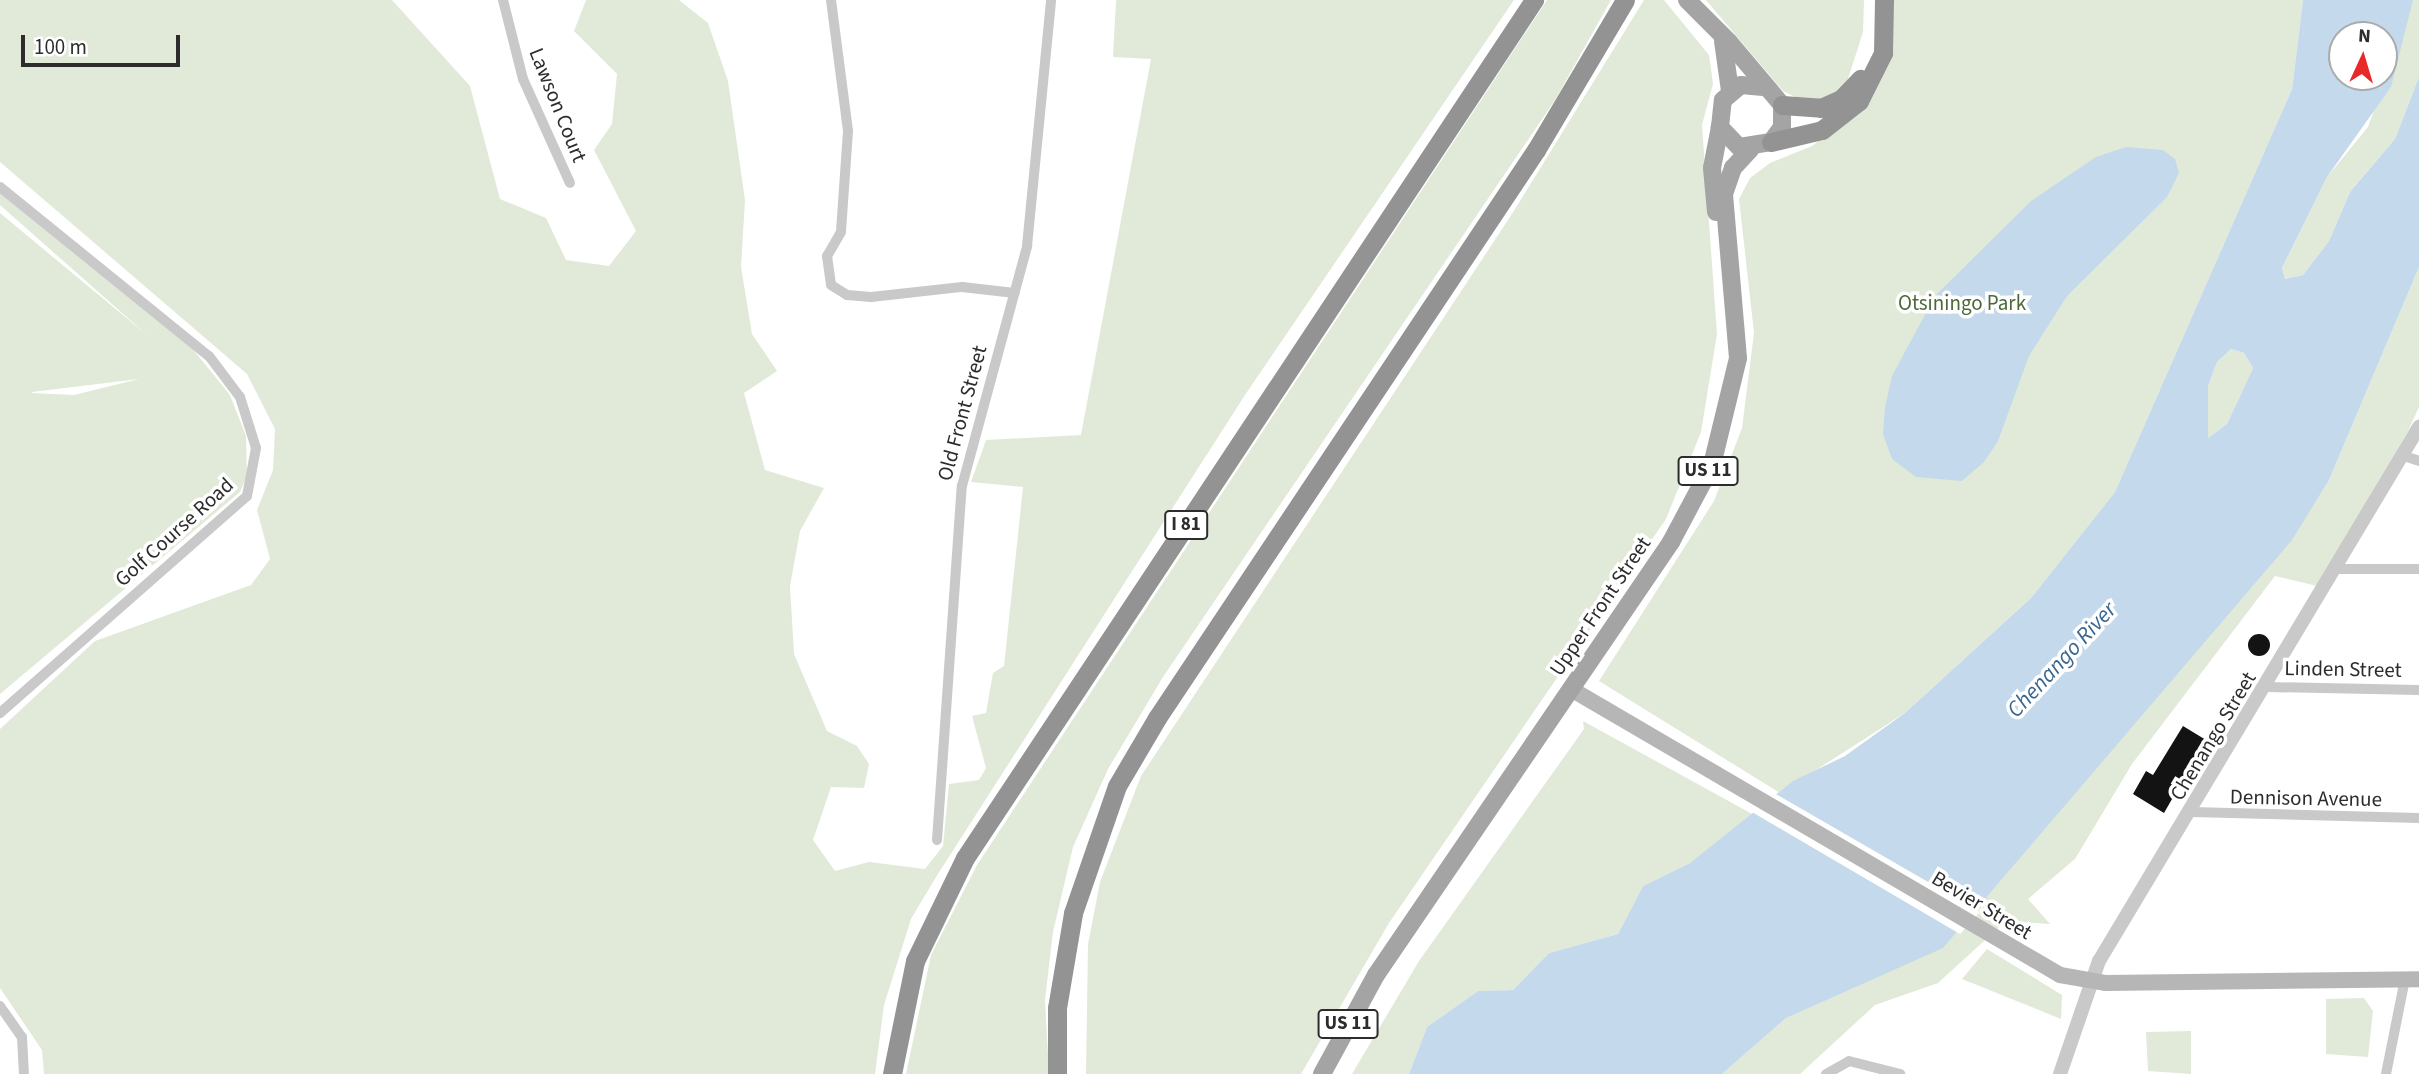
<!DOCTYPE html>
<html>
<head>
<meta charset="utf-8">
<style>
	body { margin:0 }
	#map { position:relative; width:2419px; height:1074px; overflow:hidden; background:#fff; font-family:"Source Sans 3",sans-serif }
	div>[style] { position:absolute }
	.green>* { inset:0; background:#e1ead8 }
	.water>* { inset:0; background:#c4d9eb }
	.pier>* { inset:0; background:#fff }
	.building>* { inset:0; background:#131313 }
	.round { border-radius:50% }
	.minor>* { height:10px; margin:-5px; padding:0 5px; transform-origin:5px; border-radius:5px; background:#c9c9c9 }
	.tertiary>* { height:14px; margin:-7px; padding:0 7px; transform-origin:7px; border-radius:7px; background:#c9c9c9 }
	.secondary>* { height:16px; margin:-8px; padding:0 8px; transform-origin:8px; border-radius:8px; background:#b6b6b6 }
	.primary>* { height:18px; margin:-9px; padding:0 9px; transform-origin:9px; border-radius:9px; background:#a4a4a4 }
	.motorway>* { height:19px; margin:-9.5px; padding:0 9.5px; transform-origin:9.5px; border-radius:9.5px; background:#939393 }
	span { translate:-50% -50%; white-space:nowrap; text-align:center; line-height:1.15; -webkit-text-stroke:7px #fff; paint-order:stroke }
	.shield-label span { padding:2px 5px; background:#fff; border:2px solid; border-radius:5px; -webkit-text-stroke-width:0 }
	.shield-label { font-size:19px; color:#2c2c2c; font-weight:700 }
	.street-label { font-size:21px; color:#2c2c2c }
	.park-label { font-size:21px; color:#4c6839 }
	.water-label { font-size:23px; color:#39678e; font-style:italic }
	.north { position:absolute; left:2328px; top:21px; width:70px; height:70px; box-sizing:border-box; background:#fff; border:2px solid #ababab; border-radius:50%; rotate:4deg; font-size:19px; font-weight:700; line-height:28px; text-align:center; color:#2c2c2c }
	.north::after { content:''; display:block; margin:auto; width:24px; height:32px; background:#e82829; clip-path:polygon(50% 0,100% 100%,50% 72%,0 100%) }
	.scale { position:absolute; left:21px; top:35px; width:159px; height:32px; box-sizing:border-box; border:4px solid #2c2c2c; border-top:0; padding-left:9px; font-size:21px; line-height:24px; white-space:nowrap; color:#2c2c2c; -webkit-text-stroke:5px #fff; paint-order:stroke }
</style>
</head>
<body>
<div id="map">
	<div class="green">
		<i style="clip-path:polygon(0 0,392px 0,470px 86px,500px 199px,546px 218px,566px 260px,609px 266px,636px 231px,594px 150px,612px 124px,617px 74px,574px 31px,586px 0,679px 0,708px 23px,728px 81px,745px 200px,741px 267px,752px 334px,777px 371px,744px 393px,765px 470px,824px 488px,800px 531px,790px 586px,794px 654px,827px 731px,857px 746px,869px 764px,864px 788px,831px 787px,813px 840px,835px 871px,869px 862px,925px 869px,943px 846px,949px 784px,979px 780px,986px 768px,972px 716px,986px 713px,993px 673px,1004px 666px,1023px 487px,971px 482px,986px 440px,1081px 435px,1151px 59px,1113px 57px,1116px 0,1514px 0,1245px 395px,936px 877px,911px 919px,884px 1005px,875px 1074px,44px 1074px,42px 1050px,0 988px,0 729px,95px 641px,251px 585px,270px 559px,257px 510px,273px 470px,275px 429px,247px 374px,0 162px)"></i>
		<i style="clip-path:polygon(1547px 0,1611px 0,1555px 100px,1163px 677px,1108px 769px,1073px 847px,1053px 932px,1045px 1000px,1049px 1074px,906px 1074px,931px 955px,977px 865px)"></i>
		<i style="clip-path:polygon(1644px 0,1664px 0,1709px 55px,1713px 84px,1702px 125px,1717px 334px,1701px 432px,1666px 519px,1389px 923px,1301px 1074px,1086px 1074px,1088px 944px,1100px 882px,1141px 776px,1512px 214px)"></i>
		<i style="clip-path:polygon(1706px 0,1864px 0,1863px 32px,1848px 79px,1829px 100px,1806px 102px,1783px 91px)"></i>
		<i style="clip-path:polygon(1894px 0,2303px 0,2292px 89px,2115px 492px,2031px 598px,1905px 713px,1780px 793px,1599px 681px,1714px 501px,1742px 428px,1754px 333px,1739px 199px,1750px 178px,1770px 163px,1812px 146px,1871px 99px,1889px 64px)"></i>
		<i style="clip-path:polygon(2413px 0,2419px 0,2419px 77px,2395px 139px,2350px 192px,2329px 241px,2303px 275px,2285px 279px,2282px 268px,2327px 177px,2368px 127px)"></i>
		<i style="clip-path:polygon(evenodd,0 191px,191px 347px,230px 395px,246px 436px,247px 476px,240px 492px,0 694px,0 213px,147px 335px,0 205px,0 191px,139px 379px,74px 395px,32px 393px,32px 392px,139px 379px)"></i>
		<i style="clip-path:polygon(2419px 267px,2419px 407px,2408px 431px,2317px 586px,2275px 576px,2132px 764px,2075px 859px,2028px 899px,2050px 924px,2006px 921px,1938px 983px,1875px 1005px,1800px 1074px,1722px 1074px,1786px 1018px,1845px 989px,2292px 539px,2329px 480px)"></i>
		<i style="clip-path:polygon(2231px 349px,2244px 353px,2253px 368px,2227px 424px,2208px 438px,2208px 386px,2217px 362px)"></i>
		<i style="clip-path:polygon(1583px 721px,1754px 815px,1690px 863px,1643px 886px,1618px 934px,1549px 953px,1513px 990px,1478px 991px,1427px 1027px,1409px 1074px,1352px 1074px,1419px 961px,1584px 729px)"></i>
		<i style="clip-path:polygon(1987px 949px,2062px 995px,2061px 1019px,1962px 979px)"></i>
		<i style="clip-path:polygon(2364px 998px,2373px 1011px,2368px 1057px,2326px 1054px,2326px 999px)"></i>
		<i style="clip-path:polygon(2191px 1031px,2191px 1074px,2148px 1071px,2146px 1032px)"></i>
	</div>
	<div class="water">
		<i style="clip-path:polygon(evenodd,2303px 0,2413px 0,2391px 87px,2327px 177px,2282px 268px,2285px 279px,2303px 275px,2329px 241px,2350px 192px,2395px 139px,2419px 77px,2419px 267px,2329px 480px,2292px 540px,1943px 948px,1786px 1018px,1722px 1074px,1409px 1074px,1427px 1027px,1478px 991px,1513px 990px,1549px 953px,1618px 934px,1643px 886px,1690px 863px,1793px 781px,1845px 756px,1905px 713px,2031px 598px,2115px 492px,2292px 89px,2303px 0,2342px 35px,2384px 35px,2384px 77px,2342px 77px,2342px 35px,2303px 0,2231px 349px,2244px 353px,2253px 368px,2227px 424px,2208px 438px,2208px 386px,2217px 362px,2231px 349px)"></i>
		<i style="clip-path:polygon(2126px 147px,2163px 150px,2175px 159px,2179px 173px,2167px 197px,2067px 296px,2029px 356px,1998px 441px,1984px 462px,1962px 481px,1916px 477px,1892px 459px,1883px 434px,1885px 407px,1892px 376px,1935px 296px,2031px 201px,2096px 157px)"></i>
	</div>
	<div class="pier">
		<i style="clip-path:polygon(1774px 793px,1980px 912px,1960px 934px,1752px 812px)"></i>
	</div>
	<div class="building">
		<i class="round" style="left:2248px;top:634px;width:22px;height:22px"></i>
		<i style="clip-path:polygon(2183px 726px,2206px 740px,2164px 813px,2133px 794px,2146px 771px,2153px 775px)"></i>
	</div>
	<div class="minor">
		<i style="left:503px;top:0;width:81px;rotate:75.8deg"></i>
		<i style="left:523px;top:79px;width:114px;rotate:65.7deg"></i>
		<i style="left:831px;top:0;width:132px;rotate:82.6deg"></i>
		<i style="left:848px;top:131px;width:101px;rotate:94deg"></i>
		<i style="left:841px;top:232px;width:28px;rotate:120deg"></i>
		<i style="left:827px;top:256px;width:29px;rotate:82deg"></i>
		<i style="left:831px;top:285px;width:19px;rotate:32deg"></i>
		<i style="left:847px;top:295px;width:24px;rotate:5deg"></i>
		<i style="left:871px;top:297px;width:92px;rotate:-6.3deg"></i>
		<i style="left:962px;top:287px;width:53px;rotate:6.5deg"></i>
		<i style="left:0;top:187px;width:269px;rotate:39deg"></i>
		<i style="left:209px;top:356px;width:51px;rotate:52.9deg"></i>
		<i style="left:240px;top:397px;width:53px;rotate:72.6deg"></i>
		<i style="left:256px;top:448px;width:49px;rotate:100.6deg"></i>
		<i style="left:247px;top:496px;width:329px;rotate:138.7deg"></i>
		<i style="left:2404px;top:456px;width:16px;rotate:18deg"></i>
		<i style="left:2337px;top:569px;width:82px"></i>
		<i style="left:2267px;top:687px;width:152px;rotate:1.1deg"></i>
		<i style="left:2192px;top:812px;width:227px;rotate:1.5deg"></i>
		<i style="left:937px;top:840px;width:355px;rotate:-86deg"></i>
		<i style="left:962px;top:486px;width:249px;rotate:-74.8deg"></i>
		<i style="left:1027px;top:246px;width:247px;rotate:-84.4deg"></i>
		<i style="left:0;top:1006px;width:38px;rotate:55deg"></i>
		<i style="left:22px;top:1037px;width:37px;rotate:87deg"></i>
		<i style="left:1826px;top:1074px;width:26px;rotate:-29deg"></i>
		<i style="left:1849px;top:1061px;width:53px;rotate:14.3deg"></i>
		<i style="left:2386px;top:1074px;width:97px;rotate:-78.7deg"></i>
	</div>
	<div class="tertiary">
		<i style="left:2060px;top:1074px;width:120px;rotate:-71deg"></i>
		<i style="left:2099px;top:961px;width:623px;rotate:-59.07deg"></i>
	</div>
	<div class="secondary">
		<i style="left:1571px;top:689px;width:566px;rotate:30.32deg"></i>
		<i style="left:2060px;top:975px;width:47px;rotate:9.9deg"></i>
		<i style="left:2106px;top:983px;width:313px;rotate:-0.7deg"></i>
	</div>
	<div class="primary">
		<i style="left:1687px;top:0;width:59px;rotate:45deg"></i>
		<i style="left:1729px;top:42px;width:82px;rotate:49.9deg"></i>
		<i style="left:1782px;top:105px;width:22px;rotate:90deg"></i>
		<i style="left:1782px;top:127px;width:19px;rotate:126deg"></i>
		<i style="left:1771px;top:142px;width:32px;rotate:171deg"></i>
		<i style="left:1739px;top:147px;width:28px;rotate:-134deg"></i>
		<i style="left:1720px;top:127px;width:27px;rotate:-84deg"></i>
		<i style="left:1723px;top:100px;width:23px;rotate:-40deg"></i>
		<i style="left:1741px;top:85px;width:25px;rotate:5deg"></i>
		<i style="left:1723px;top:41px;width:50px;rotate:82deg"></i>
		<i style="left:1716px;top:212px;width:44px;rotate:-95.2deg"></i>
		<i style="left:1712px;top:168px;width:42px;rotate:-79deg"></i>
		<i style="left:1322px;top:1074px;width:113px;rotate:-61.4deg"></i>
		<i style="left:1376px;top:975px;width:524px;rotate:-55.73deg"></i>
		<i style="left:1671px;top:542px;width:87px;rotate:-62deg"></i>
		<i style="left:1712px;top:465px;width:110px;rotate:-76.3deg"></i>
		<i style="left:1738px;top:358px;width:165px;rotate:-94.9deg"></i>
		<i style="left:1724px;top:194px;width:28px;rotate:-71deg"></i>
		<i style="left:1733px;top:168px;width:26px;rotate:-47deg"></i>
	</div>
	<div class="motorway">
		<i style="left:1782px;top:105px;width:39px;rotate:4deg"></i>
		<i style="left:1821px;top:108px;width:22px;rotate:-24deg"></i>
		<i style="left:1841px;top:99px;width:28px;rotate:-46deg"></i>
		<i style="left:1771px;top:142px;width:52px;rotate:-13.2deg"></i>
		<i style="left:1822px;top:130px;width:47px;rotate:-38.1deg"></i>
		<i style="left:1859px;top:101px;width:54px;rotate:-63.4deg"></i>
		<i style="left:1883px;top:53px;width:53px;rotate:-88.9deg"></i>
		<i style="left:892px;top:1074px;width:115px;rotate:-78.5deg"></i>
		<i style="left:915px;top:961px;width:114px;rotate:-64.1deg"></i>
		<i style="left:965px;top:858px;width:1030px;rotate:-56.45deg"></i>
		<i style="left:1057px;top:1074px;width:66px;rotate:-90deg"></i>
		<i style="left:1057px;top:1008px;width:96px;rotate:-80.4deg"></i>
		<i style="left:1073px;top:913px;width:134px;rotate:-70.9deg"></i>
		<i style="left:1117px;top:786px;width:79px;rotate:-59.5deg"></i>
		<i style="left:1157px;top:718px;width:683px;rotate:-56.29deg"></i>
		<i style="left:1536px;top:150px;width:174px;rotate:-59.3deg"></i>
	</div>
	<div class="shield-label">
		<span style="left:1708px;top:471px">US 11</span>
		<span style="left:1186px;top:525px">I 81</span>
		<span style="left:1348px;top:1024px">US 11</span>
	</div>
	<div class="street-label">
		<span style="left:558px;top:105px;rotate:68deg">Lawson Court</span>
		<span style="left:962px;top:413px;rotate:-75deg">Old Front Street</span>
		<span style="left:174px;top:532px;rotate:-42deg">Golf Course Road</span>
		<span style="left:1600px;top:606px;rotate:-56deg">Upper Front Street</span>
		<span style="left:2343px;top:669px;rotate:1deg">Linden Street</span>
		<span style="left:2213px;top:736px;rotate:-59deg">Chenango Street</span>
		<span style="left:2306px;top:798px;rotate:1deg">Dennison Avenue</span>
		<span style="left:1982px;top:905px;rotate:31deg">Bevier Street</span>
	</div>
	<div class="park-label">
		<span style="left:1962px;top:303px">Otsiningo Park</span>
	</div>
	<div class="water-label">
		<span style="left:2062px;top:660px;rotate:-47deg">Chenango River</span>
	</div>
	<div class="north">N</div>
	<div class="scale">100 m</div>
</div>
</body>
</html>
